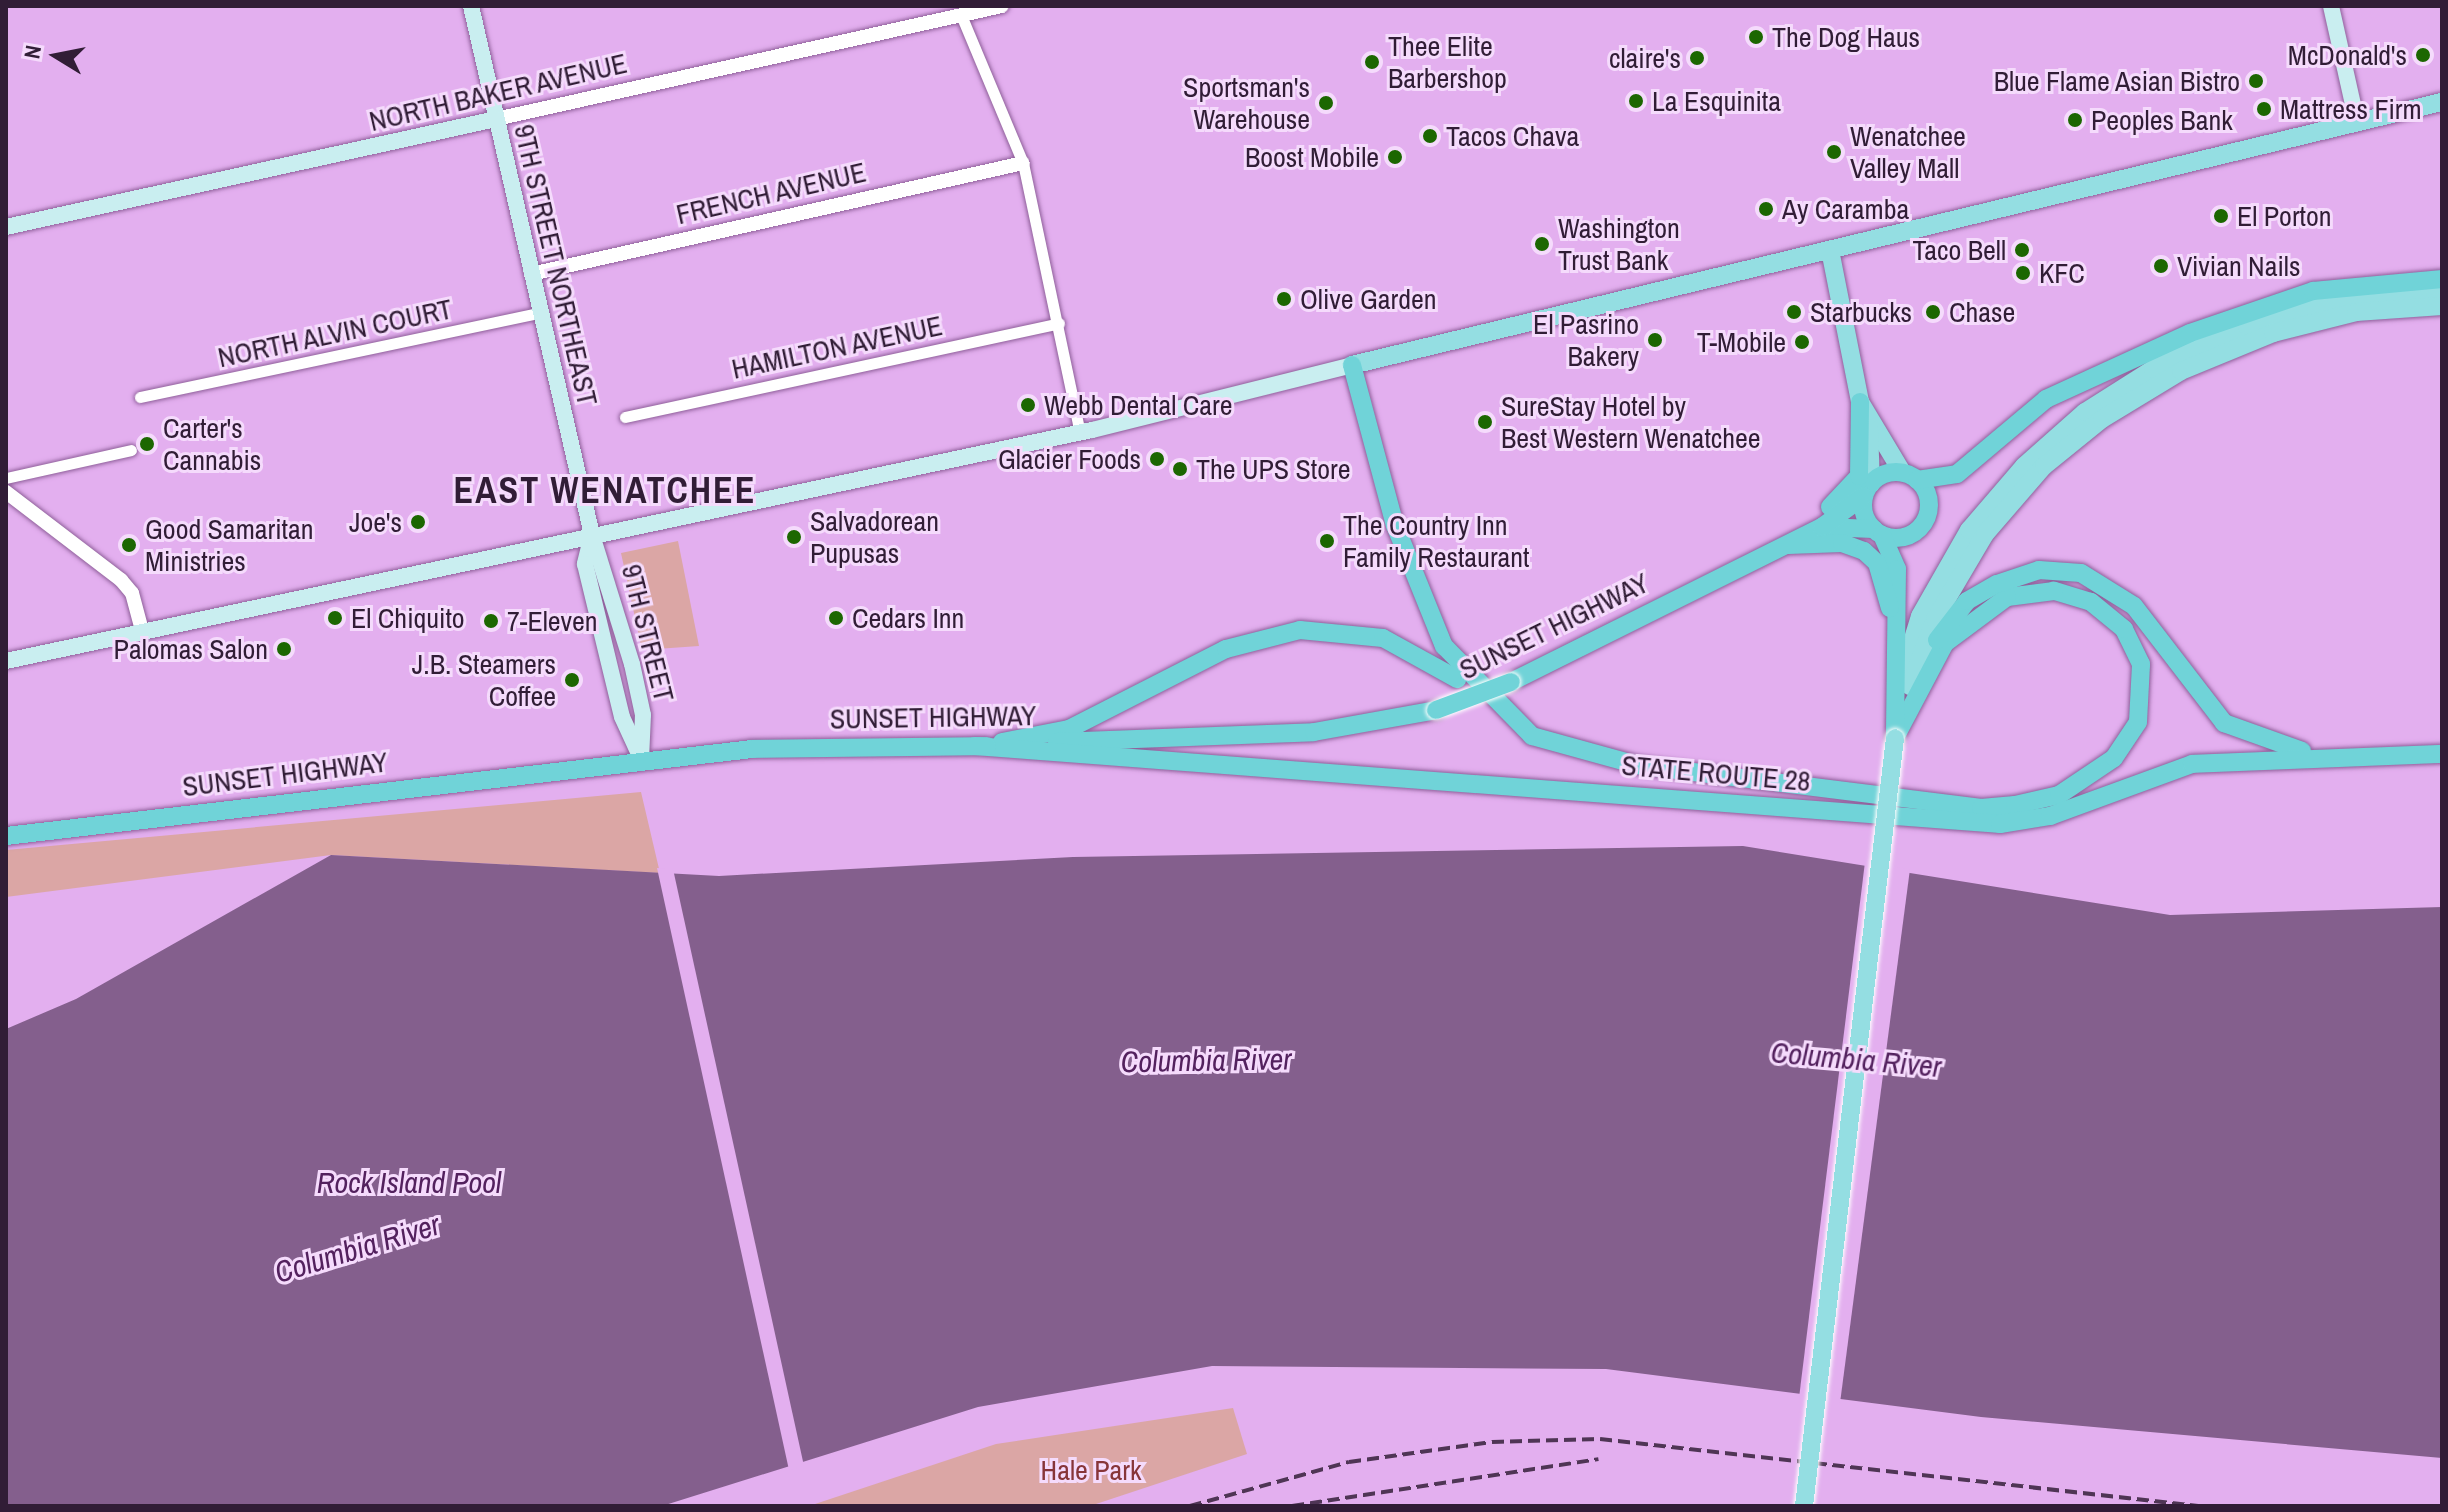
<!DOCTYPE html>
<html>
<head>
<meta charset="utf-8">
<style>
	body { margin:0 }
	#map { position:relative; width:2448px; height:1512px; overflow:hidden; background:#e3afef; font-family:"Archivo Narrow",sans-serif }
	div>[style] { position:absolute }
	.green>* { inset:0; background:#dba6a5 }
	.water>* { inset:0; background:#845f8d }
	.pier>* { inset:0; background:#e3afef }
	.roads { filter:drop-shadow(0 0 2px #8f5f9a) drop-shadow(0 0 2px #8f5f9a) }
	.minor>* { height:11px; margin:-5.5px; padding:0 5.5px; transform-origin:5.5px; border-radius:5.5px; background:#fff }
	.tertiary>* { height:14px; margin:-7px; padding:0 7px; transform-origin:7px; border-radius:7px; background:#fff }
	.secondary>* { height:16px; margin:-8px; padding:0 8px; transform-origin:8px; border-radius:8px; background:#c9eef0 }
	.primary>* { height:18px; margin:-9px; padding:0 9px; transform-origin:9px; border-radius:9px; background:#94dee2 }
	.trunk>* { height:18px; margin:-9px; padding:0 9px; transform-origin:9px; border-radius:9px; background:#70d3d8 }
	.trunk>.ring { margin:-9px; padding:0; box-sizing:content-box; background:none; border:18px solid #70d3d8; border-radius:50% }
	.rail>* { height:4px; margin-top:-2px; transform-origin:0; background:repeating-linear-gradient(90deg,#4f3555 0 12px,transparent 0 18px) }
	.bridges { filter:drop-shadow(0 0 2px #fff) drop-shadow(0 0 2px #fff) }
	.primary-bridge>* { height:18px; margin:-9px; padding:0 9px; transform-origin:9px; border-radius:9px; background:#94dee2 }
	.trunk-bridge>* { height:18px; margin:-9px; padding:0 9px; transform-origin:9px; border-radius:9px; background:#70d3d8 }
	.dots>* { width:22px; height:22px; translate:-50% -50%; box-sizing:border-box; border:4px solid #f5dbfc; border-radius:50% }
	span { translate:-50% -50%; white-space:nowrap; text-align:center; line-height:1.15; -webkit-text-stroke:6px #f5dbfc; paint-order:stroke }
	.poi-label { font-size:28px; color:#311d36 }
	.left { translate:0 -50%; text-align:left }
	.right { translate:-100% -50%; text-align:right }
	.street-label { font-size:28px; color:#311d36 }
	.park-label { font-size:28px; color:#873539 }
	.water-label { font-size:30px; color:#53215e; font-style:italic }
	.district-label { font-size:36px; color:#311d36; font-weight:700; letter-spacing:2px }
	.frame { position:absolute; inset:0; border:8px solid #311d36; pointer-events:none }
	.north { position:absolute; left:16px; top:16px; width:80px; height:80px; -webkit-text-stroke:6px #f5dbfc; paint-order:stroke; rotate:280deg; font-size:22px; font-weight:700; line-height:32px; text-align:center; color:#311d36 }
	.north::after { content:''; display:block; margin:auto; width:28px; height:36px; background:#311d36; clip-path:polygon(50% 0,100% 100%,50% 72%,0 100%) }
</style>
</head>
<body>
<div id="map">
	<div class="green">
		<i style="clip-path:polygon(678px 541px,699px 646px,642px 650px,621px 553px)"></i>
		<i style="clip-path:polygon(641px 792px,660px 873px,331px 855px,6px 897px,6px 850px)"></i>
		<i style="clip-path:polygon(1233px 1408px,1247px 1454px,1090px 1506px,809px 1506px,996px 1444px)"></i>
	</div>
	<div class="water">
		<i style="clip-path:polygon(1743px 846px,2170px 915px,2442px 907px,2442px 1458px,1981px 1417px,1606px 1369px,1212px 1366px,978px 1407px,662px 1506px,6px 1506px,6px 1029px,76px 999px,331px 855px,719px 876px,1073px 857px)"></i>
	</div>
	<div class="pier">
		<i style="clip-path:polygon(1865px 862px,1910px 869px,1840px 1403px,1799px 1398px)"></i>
		<i style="clip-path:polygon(657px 868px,673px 869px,804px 1466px,789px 1470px)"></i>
	</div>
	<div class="roads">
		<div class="minor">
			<i style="left:961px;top:15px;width:160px;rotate:67.3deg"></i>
			<i style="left:1023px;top:163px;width:276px;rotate:78.1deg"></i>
			<i style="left:140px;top:397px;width:408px;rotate:-11.9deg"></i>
			<i style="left:625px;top:417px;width:444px;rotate:-12.2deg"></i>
			<i style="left:6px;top:478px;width:128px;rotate:-12.6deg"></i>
		</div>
		<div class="tertiary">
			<i style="left:496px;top:119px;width:518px;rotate:-12.59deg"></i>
			<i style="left:531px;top:274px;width:504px;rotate:-12.71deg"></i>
			<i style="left:6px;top:492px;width:145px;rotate:37.4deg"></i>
			<i style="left:121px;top:580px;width:17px;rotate:50deg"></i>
			<i style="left:132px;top:593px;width:38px;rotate:75deg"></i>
		</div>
		<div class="secondary">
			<i style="left:471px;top:6px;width:543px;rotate:77.12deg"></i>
			<i style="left:592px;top:535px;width:135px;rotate:72.8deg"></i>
			<i style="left:632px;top:664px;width:52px;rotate:77.8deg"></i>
			<i style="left:643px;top:715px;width:44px;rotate:92.6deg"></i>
			<i style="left:2331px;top:6px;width:119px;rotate:77.4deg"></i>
			<i style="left:6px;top:227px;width:502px;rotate:-12.43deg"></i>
			<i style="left:592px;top:535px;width:30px;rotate:104deg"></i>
			<i style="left:585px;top:564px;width:157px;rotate:76.4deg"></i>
			<i style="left:622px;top:717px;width:43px;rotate:65.2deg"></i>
			<i style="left:6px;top:661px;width:1110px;rotate:-12.01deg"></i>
			<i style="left:1092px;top:430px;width:268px;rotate:-14deg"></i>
		</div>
		<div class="primary">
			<i style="left:1830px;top:250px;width:155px;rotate:78.8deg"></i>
			<i style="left:1860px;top:402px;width:82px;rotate:59deg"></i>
			<i style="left:1352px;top:365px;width:1121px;rotate:-13.57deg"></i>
			<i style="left:1869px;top:428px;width:56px;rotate:88deg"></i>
			<i style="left:1899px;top:684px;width:71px;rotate:-72.8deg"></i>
			<i style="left:1920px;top:616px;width:99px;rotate:-60.3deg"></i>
			<i style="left:1969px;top:530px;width:84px;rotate:-49.3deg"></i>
			<i style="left:2024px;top:466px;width:81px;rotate:-41.5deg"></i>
			<i style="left:2085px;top:412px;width:80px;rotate:-32.3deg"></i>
			<i style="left:2153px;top:369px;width:103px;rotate:-24.6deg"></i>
			<i style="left:2247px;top:326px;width:92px;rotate:-15.7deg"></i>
			<i style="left:2336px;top:301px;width:107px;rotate:-5.9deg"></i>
			<i style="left:1910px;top:686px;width:72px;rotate:-69.5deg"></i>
			<i style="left:1935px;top:619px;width:99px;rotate:-59.5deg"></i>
			<i style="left:1985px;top:534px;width:90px;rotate:-49.1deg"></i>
			<i style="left:2044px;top:466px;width:75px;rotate:-39deg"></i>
			<i style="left:2102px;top:419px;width:92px;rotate:-31.3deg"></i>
			<i style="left:2181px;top:371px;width:100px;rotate:-22.4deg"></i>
			<i style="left:2273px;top:333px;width:86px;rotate:-14.2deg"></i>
			<i style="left:2356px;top:312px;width:86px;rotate:-4deg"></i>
		</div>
		<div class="trunk">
			<i style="left:1352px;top:365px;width:166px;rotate:75deg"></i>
			<i style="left:1395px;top:525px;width:131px;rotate:68deg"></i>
			<i style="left:1444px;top:646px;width:126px;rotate:45.6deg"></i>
			<i style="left:1532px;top:736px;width:109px;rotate:15.4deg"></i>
			<i style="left:1637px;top:765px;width:347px;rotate:7.1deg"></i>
			<i style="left:1981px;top:808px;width:34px;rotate:-5deg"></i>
			<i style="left:2015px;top:805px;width:45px;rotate:-12.8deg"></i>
			<i style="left:2059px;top:795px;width:66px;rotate:-33.9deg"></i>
			<i style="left:2114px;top:758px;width:43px;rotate:-56.3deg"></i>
			<i style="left:2138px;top:722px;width:58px;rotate:-87deg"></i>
			<i style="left:2141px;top:664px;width:39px;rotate:-116deg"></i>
			<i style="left:2124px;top:629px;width:43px;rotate:-140.7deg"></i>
			<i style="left:2091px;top:602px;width:39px;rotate:-163deg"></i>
			<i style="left:2054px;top:591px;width:47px;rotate:172.7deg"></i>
			<i style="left:2007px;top:597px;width:77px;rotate:143.4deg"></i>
			<i style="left:1945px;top:643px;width:107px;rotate:117.8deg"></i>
			<i class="ring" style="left:1863px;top:472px;width:48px;height:48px"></i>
			<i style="left:1917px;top:480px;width:40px;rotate:-8.5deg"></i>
			<i style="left:1957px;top:474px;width:116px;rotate:-40.1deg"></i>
			<i style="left:2046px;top:399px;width:158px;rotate:-24.6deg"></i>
			<i style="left:2190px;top:333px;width:130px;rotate:-18.9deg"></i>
			<i style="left:2313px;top:291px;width:130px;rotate:-5.3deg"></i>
			<i style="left:1830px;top:507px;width:42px;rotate:-46.9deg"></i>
			<i style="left:1859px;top:476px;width:74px;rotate:-89.2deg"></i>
			<i style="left:1822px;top:527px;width:52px;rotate:2.2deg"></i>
			<i style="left:1882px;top:535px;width:37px;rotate:66deg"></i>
			<i style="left:1897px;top:569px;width:169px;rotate:90.7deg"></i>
			<i style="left:1788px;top:545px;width:54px;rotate:-2.1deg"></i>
			<i style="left:1842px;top:543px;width:23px;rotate:20deg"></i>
			<i style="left:1864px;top:551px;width:18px;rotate:43deg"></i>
			<i style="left:1877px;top:563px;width:47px;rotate:73.9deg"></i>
			<i style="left:1937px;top:640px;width:49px;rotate:-52.4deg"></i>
			<i style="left:1967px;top:601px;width:34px;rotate:-30deg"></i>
			<i style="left:1997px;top:584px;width:44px;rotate:-18.4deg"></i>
			<i style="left:2039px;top:570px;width:42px;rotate:4.1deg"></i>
			<i style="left:2081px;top:573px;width:62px;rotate:31.9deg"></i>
			<i style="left:2134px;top:606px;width:148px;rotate:52.4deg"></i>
			<i style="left:2224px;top:723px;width:83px;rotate:19.7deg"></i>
			<i style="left:1511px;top:682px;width:347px;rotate:-26.5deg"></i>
			<i style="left:1822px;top:527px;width:52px;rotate:-36.4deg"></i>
			<i style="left:1002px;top:742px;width:68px;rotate:-11deg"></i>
			<i style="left:1069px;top:729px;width:176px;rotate:-27deg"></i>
			<i style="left:1226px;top:649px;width:76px;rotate:-14.4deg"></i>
			<i style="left:1300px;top:630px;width:83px;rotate:5.5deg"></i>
			<i style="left:1383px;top:638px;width:85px;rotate:29deg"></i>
			<i style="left:1057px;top:742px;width:257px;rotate:-2.2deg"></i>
			<i style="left:1314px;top:732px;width:124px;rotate:-10.2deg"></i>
			<i style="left:975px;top:746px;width:1028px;rotate:4.35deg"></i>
			<i style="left:2000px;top:824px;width:51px;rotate:-9.1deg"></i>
			<i style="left:2050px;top:816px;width:151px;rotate:-20.1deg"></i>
			<i style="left:2192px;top:764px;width:250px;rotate:-2.3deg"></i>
			<i style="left:6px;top:836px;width:751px;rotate:-6.65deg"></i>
			<i style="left:752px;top:749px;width:235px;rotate:-0.7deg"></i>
		</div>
	</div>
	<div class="rail">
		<i style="left:1190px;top:1506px;width:165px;rotate:-15.5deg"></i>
		<i style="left:1349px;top:1462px;width:144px;rotate:-8deg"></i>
		<i style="left:1492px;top:1442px;width:108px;rotate:-1.6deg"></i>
		<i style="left:1600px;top:1439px;width:602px;rotate:6.39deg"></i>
		<i style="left:1292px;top:1506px;width:310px;rotate:-8.7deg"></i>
	</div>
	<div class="bridges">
		<div class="primary-bridge">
			<i style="left:1804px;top:1506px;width:773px;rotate:-83.24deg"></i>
		</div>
		<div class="trunk-bridge">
			<i style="left:1436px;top:710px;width:80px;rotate:-20.5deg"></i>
		</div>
	</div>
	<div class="dots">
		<i style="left:1756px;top:37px;background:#1c6701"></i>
		<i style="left:2423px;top:55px;background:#1c6701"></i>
		<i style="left:1697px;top:58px;background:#1c6701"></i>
		<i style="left:1372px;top:62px;background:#1c6701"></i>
		<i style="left:2256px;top:81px;background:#1c6701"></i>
		<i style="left:1636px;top:101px;background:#1c6701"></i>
		<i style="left:1326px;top:103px;background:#1c6701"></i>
		<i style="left:2264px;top:109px;background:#1c6701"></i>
		<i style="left:2075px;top:120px;background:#1c6701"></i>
		<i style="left:1430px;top:136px;background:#1c6701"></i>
		<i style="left:1834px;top:152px;background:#1c6701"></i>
		<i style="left:1395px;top:157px;background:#1c6701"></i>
		<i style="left:1766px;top:209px;background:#1c6701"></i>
		<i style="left:2221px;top:216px;background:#1c6701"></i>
		<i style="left:1542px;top:244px;background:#1c6701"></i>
		<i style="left:2022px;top:250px;background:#1c6701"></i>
		<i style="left:2161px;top:266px;background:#1c6701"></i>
		<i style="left:2023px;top:273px;background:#1c6701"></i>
		<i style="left:1284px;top:299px;background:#1c6701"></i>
		<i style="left:1794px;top:312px;background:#1c6701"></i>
		<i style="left:1933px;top:312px;background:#1c6701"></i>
		<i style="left:1655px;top:340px;background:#1c6701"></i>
		<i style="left:1802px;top:342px;background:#1c6701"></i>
		<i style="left:1028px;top:405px;background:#1c6701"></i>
		<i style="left:1485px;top:422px;background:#1c6701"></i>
		<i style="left:147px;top:444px;background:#1c6701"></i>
		<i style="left:1157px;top:459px;background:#1c6701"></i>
		<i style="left:1180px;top:469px;background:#1c6701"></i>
		<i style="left:418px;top:522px;background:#1c6701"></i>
		<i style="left:794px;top:537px;background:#1c6701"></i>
		<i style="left:1327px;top:541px;background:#1c6701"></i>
		<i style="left:129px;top:545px;background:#1c6701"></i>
		<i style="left:335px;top:618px;background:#1c6701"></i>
		<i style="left:836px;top:618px;background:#1c6701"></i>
		<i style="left:491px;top:621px;background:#1c6701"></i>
		<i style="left:284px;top:649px;background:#1c6701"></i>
		<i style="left:572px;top:680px;background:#1c6701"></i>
	</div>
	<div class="poi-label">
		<span class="left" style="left:1772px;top:37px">The Dog Haus</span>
		<span class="left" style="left:1388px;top:62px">Thee Elite<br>Barbershop</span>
		<span class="right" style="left:2407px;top:55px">McDonald's</span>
		<span class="right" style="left:1681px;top:58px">claire's</span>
		<span class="right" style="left:2240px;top:81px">Blue Flame Asian Bistro</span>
		<span class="right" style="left:1310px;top:103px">Sportsman's<br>Warehouse</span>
		<span class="left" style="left:1652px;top:101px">La Esquinita</span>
		<span class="left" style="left:2280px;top:109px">Mattress Firm</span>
		<span class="left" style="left:2091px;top:120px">Peoples Bank</span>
		<span class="left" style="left:1446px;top:136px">Tacos Chava</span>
		<span class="left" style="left:1850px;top:152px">Wenatchee<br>Valley Mall</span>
		<span class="right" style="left:1379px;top:157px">Boost Mobile</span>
		<span class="left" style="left:1782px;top:209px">Ay Caramba</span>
		<span class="left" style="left:2237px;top:216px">El Porton</span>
		<span class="left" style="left:1558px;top:244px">Washington<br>Trust Bank</span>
		<span class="right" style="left:2006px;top:250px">Taco Bell</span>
		<span class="left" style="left:2177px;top:266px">Vivian Nails</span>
		<span class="left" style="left:2039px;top:273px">KFC</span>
		<span class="left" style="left:1300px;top:299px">Olive Garden</span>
		<span class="left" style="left:1810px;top:312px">Starbucks</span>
		<span class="left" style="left:1949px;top:312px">Chase</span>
		<span class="right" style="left:1639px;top:340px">El Pasrino<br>Bakery</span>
		<span class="right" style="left:1786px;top:342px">T-Mobile</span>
		<span class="left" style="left:1044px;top:405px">Webb Dental Care</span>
		<span class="left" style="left:1501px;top:422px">SureStay Hotel by<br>Best Western Wenatchee</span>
		<span class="left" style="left:163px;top:444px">Carter's<br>Cannabis</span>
		<span class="right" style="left:1141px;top:459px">Glacier Foods</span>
		<span class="left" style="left:1196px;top:469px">The UPS Store</span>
		<span class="left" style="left:810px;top:537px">Salvadorean<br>Pupusas</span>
		<span class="right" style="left:402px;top:522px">Joe's</span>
		<span class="left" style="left:1343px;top:541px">The Country Inn<br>Family Restaurant</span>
		<span class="left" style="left:145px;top:545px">Good Samaritan<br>Ministries</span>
		<span class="left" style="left:351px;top:618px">El Chiquito</span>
		<span class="left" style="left:852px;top:618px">Cedars Inn</span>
		<span class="left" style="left:507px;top:621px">7-Eleven</span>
		<span class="right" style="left:268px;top:649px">Palomas Salon</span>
		<span class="right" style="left:556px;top:680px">J.B. Steamers<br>Coffee</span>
	</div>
	<div class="street-label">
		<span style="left:498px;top:92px;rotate:-13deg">NORTH BAKER AVENUE</span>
		<span style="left:771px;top:193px;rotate:-13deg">FRENCH AVENUE</span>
		<span style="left:556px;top:265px;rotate:77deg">9TH STREET NORTHEAST</span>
		<span style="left:335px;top:333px;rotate:-12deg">NORTH ALVIN COURT</span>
		<span style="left:837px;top:347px;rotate:-12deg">HAMILTON AVENUE</span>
		<span style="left:1554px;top:626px;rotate:-26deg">SUNSET HIGHWAY</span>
		<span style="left:648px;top:633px;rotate:76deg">9TH STREET</span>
		<span style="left:933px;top:717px;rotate:-1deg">SUNSET HIGHWAY</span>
		<span style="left:1716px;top:773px;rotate:5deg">STATE ROUTE 28</span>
		<span style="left:285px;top:774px;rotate:-7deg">SUNSET HIGHWAY</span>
	</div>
	<div class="park-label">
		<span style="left:1091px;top:1470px">Hale Park</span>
	</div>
	<div class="water-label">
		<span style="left:1856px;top:1059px;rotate:5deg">Columbia River</span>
		<span style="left:1206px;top:1060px;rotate:-1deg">Columbia River</span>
		<span style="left:409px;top:1182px">Rock Island Pool</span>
		<span style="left:357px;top:1248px;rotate:-17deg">Columbia River</span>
	</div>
	<div class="district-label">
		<span style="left:605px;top:491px">EAST WENATCHEE</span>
	</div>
	<div class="frame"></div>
	<div class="north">N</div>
</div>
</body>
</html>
